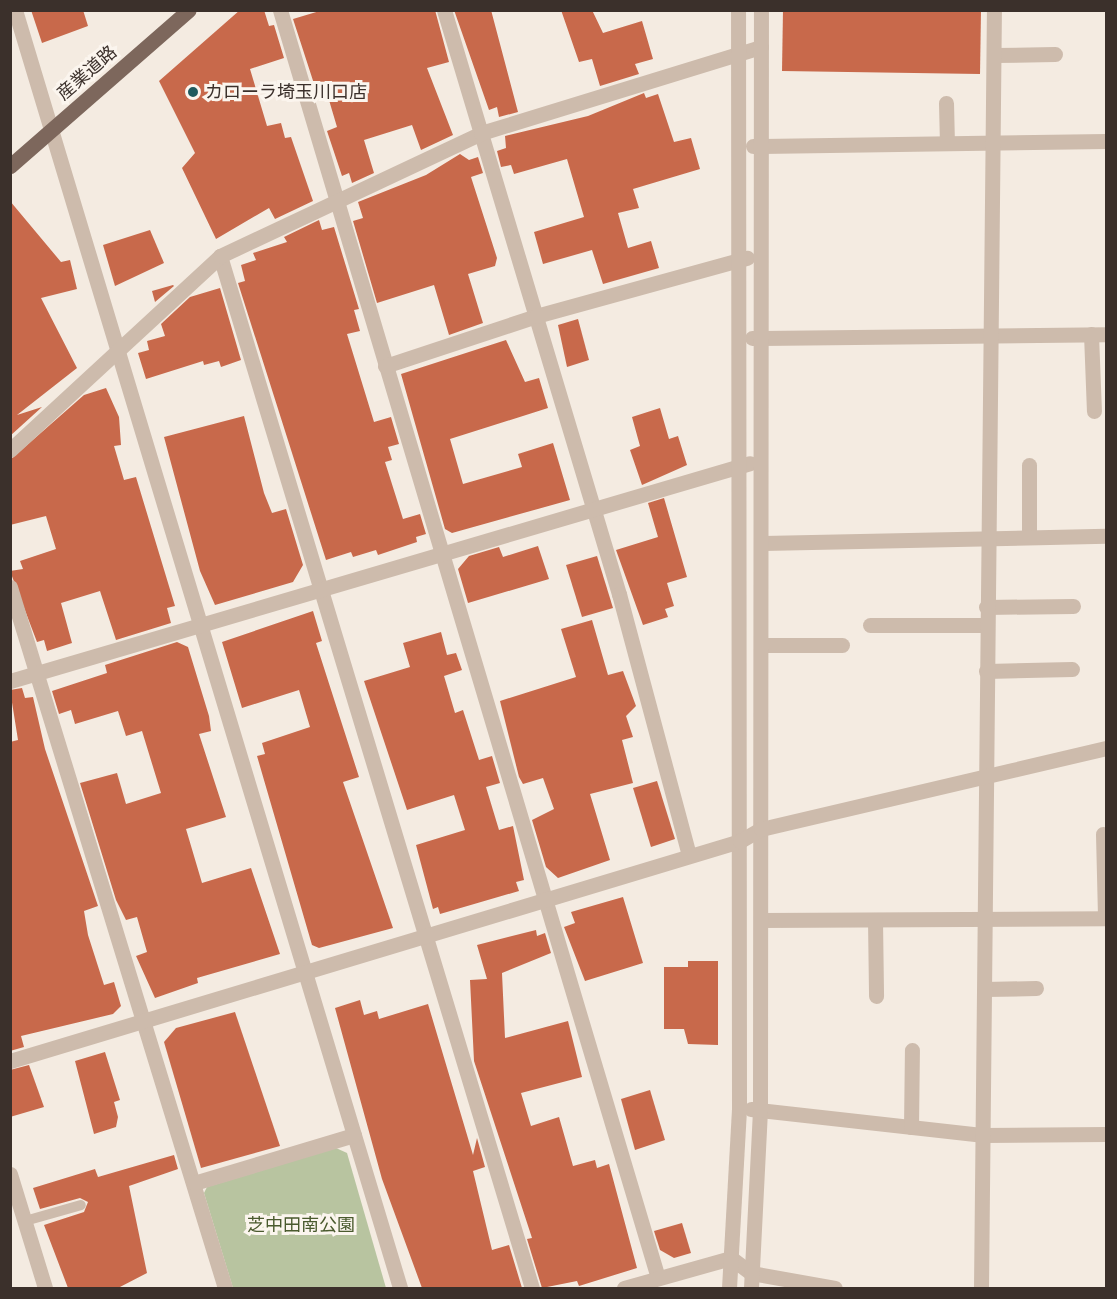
<!DOCTYPE html>
<html>
<head>
<meta charset="utf-8">
<style>
	body { margin:0 }
	#map { position:relative; width:1117px; height:1299px; overflow:hidden; background:#f4ebe1; font-family:"Work Sans","Noto Sans JP",sans-serif }
	div>[style] { position:absolute }
	.green>* { inset:0; background:#b8c4a0 }
	.building>* { inset:0; background:#c8694b }
	.service>* { height:10px; margin:-5px; padding:0 5px; transform-origin:5px; border-radius:5px; background:#cdbbac }
	.minor>* { height:15px; margin:-7.5px; padding:0 7.5px; transform-origin:7.5px; border-radius:7.5px; background:#cdbbac }
	.tertiary>* { height:15px; margin:-7.5px; padding:0 7.5px; transform-origin:7.5px; border-radius:7.5px; background:#cdbbac }
	.primary>* { height:15px; margin:-7.5px; padding:0 7.5px; transform-origin:7.5px; border-radius:7.5px; background:#7d675c }
	.dots>* { width:16px; height:16px; translate:-50% -50%; box-sizing:border-box; border:3px solid #fbf5ee; border-radius:50% }
	span { translate:-50% -50%; white-space:nowrap; text-align:center; line-height:1.15; -webkit-text-stroke:6px #fbf5ee; paint-order:stroke }
	.street-label { font-size:18px; color:#3b302b }
	.poi-label { font-size:18px; color:#3b302b }
	.left { translate:0 -50%; text-align:left }
	.park-label { font-size:18px; color:#4a5a2e }
	.frame { position:absolute; inset:0; border:12px solid #3b302b; pointer-events:none }
</style>
</head>
<body>
<div id="map">
	<div class="green">
		<i style="clip-path:polygon(336px 1148px,347px 1153px,386px 1288px,233px 1288px,204px 1193px,207px 1187px)"></i>
	</div>
	<div class="building">
		<i style="clip-path:polygon(31px 10px,83px 10px,88px 26px,42px 43px)"></i>
		<i style="clip-path:polygon(240px 10px,264px 10px,269px 26px,274px 25px,284px 58px,250px 69px,267px 126px,281px 123px,285px 138px,291px 137px,313px 201px,275px 219px,269px 208px,216px 239px,182px 168px,195px 153px,159px 81px)"></i>
		<i style="clip-path:polygon(323px 10px,435px 10px,449px 62px,427px 68px,453px 135px,421px 150px,412px 125px,364px 140px,374px 173px,352px 183px,349px 173px,342px 176px,327px 131px,337px 127px,326px 90px,317px 93px,293px 19px)"></i>
		<i style="clip-path:polygon(454px 10px,491px 10px,518px 112px,499px 117px,497px 107px,489px 110px)"></i>
		<i style="clip-path:polygon(561px 10px,592px 10px,603px 33px,642px 21px,653px 59px,635px 64px,639px 74px,600px 86px,592px 59px,579px 62px)"></i>
		<i style="clip-path:polygon(783px 10px,981px 10px,980px 74px,782px 71px)"></i>
		<i style="clip-path:polygon(644px 93px,646px 98px,658px 94px,674px 142px,691px 138px,700px 169px,633px 189px,639px 208px,618px 213px,628px 248px,651px 241px,659px 268px,603px 284px,592px 250px,543px 264px,534px 232px,584px 217px,567px 159px,514px 174px,511px 165px,501px 167px,497px 151px,506px 148px,505px 136px,588px 116px)"></i>
		<i style="clip-path:polygon(460px 154px,469px 160px,478px 157px,483px 173px,471px 177px,497px 258px,495px 266px,468px 274px,483px 323px,449px 335px,434px 285px,377px 303px,353px 221px,363px 218px,358px 202px,426px 175px)"></i>
		<i style="clip-path:polygon(10px 201px,61px 262px,70px 260px,77px 289px,41px 298px,77px 368px,17px 415px,42px 407px,10px 436px)"></i>
		<i style="clip-path:polygon(319px 220px,322px 230px,334px 227px,359px 309px,354px 310px,360px 331px,347px 334px,374px 422px,391px 417px,399px 444px,388px 447px,392px 460px,385px 462px,403px 519px,420px 514px,426px 534px,416px 537px,417px 542px,378px 555px,376px 550px,353px 557px,351px 552px,326px 560px,238px 283px,245px 281px,241px 265px,256px 260px,253px 253px,287px 242px,284px 237px)"></i>
		<i style="clip-path:polygon(150px 230px,164px 263px,115px 286px,103px 245px)"></i>
		<i style="clip-path:polygon(173px 285px,174px 286px,155px 302px,152px 291px)"></i>
		<i style="clip-path:polygon(220px 288px,241px 360px,221px 367px,219px 361px,204px 365px,203px 361px,146px 379px,138px 353px,149px 350px,147px 341px,165px 336px,161px 324px,190px 297px)"></i>
		<i style="clip-path:polygon(578px 319px,589px 360px,567px 367px,558px 325px)"></i>
		<i style="clip-path:polygon(506px 340px,525px 382px,539px 378px,548px 408px,450px 439px,463px 484px,522px 467px,518px 454px,553px 443px,570px 500px,452px 533px,445px 529px,401px 374px)"></i>
		<i style="clip-path:polygon(106px 388px,119px 417px,121px 445px,114px 446px,124px 480px,136px 477px,175px 606px,167px 608px,171px 623px,116px 640px,100px 591px,61px 603px,72px 643px,47px 651px,44px 640px,37px 642px,10px 571px,23px 569px,20px 561px,56px 549px,46px 516px,10px 525px,10px 460px,84px 395px)"></i>
		<i style="clip-path:polygon(660px 408px,669px 439px,678px 436px,687px 465px,642px 485px,630px 450px,640px 446px,632px 417px)"></i>
		<i style="clip-path:polygon(244px 416px,264px 493px,272px 513px,286px 509px,303px 565px,293px 582px,215px 605px,200px 571px,164px 437px)"></i>
		<i style="clip-path:polygon(664px 498px,687px 577px,667px 583px,674px 606px,665px 609px,668px 617px,643px 625px,616px 550px,658px 537px,648px 503px)"></i>
		<i style="clip-path:polygon(538px 546px,549px 579px,468px 603px,458px 569px,469px 556px,499px 547px,503px 557px)"></i>
		<i style="clip-path:polygon(597px 556px,613px 608px,582px 617px,566px 565px)"></i>
		<i style="clip-path:polygon(313px 611px,322px 641px,316px 643px,359px 777px,343px 782px,393px 928px,319px 948px,312px 945px,257px 756px,265px 754px,262px 743px,310px 727px,299px 690px,242px 708px,222px 642px)"></i>
		<i style="clip-path:polygon(592px 620px,608px 675px,623px 671px,636px 706px,626px 716px,633px 737px,622px 740px,633px 783px,590px 794px,610px 860px,558px 878px,546px 867px,532px 820px,554px 809px,543px 778px,523px 784px,519px 777px,500px 701px,576px 677px,561px 629px)"></i>
		<i style="clip-path:polygon(441px 632px,447px 655px,456px 653px,462px 670px,444px 676px,455px 713px,463px 710px,479px 760px,492px 756px,500px 783px,486px 787px,499px 830px,513px 826px,524px 880px,516px 882px,519px 891px,440px 914px,438px 907px,433px 909px,416px 845px,465px 830px,454px 795px,407px 810px,364px 681px,410px 667px,403px 643px)"></i>
		<i style="clip-path:polygon(177px 642px,188px 647px,209px 716px,211px 731px,199px 734px,226px 817px,186px 829px,202px 883px,251px 868px,280px 954px,197px 978px,198px 983px,155px 998px,136px 956px,147px 952px,137px 917px,126px 920px,116px 900px,80px 783px,117px 773px,126px 804px,161px 793px,142px 731px,126px 736px,118px 711px,75px 724px,71px 710px,59px 714px,52px 691px,107px 673px,105px 665px)"></i>
		<i style="clip-path:polygon(22px 688px,25px 698px,33px 697px,45px 749px,98px 906px,84px 911px,88px 935px,104px 985px,114px 982px,121px 1006px,113px 1014px,21px 1036px,24px 1047px,10px 1051px,10px 742px,18px 740px,10px 690px)"></i>
		<i style="clip-path:polygon(657px 781px,675px 839px,651px 847px,633px 788px)"></i>
		<i style="clip-path:polygon(623px 897px,643px 963px,585px 981px,564px 927px,575px 923px,571px 912px)"></i>
		<i style="clip-path:polygon(536px 930px,537px 936px,545px 933px,551px 953px,502px 973px,505px 1038px,568px 1021px,582px 1077px,521px 1093px,531px 1126px,559px 1117px,573px 1166px,595px 1160px,597px 1168px,609px 1164px,637px 1268px,579px 1286px,577px 1281px,542px 1288px,527px 1239px,532px 1238px,474px 1061px,470px 980px,487px 979px,477px 945px)"></i>
		<i style="clip-path:polygon(688px 961px,718px 961px,718px 1045px,688px 1044px,684px 1029px,664px 1029px,664px 967px,688px 967px)"></i>
		<i style="clip-path:polygon(360px 1000px,364px 1015px,377px 1011px,379px 1019px,428px 1004px,473px 1155px,477px 1138px,485px 1167px,473px 1171px,492px 1250px,509px 1245px,522px 1288px,422px 1288px,382px 1179px,335px 1008px)"></i>
		<i style="clip-path:polygon(235px 1012px,280px 1146px,201px 1168px,164px 1042px,176px 1028px)"></i>
		<i style="clip-path:polygon(105px 1052px,120px 1100px,114px 1102px,118px 1117px,116px 1127px,94px 1134px,75px 1061px)"></i>
		<i style="clip-path:polygon(29px 1065px,44px 1107px,10px 1117px,10px 1070px)"></i>
		<i style="clip-path:polygon(650px 1090px,665px 1140px,635px 1150px,621px 1099px)"></i>
		<i style="clip-path:polygon(174px 1155px,178px 1169px,129px 1186px,147px 1273px,118px 1288px,68px 1288px,44px 1225px,84px 1212px,88px 1202px,80px 1198px,40px 1209px,33px 1188px,95px 1169px,98px 1177px)"></i>
		<i style="clip-path:polygon(682px 1223px,691px 1253px,674px 1258px,660px 1250px,654px 1231px)"></i>
	</div>
	<div class="service">
		<i style="left:25px;top:1221px;width:58px;rotate:-15.9deg"></i>
	</div>
	<div class="minor">
		<i style="left:15px;top:10px;width:1335px;rotate:73.23deg"></i>
		<i style="left:280px;top:10px;width:1323px;rotate:73.4deg"></i>
		<i style="left:444px;top:10px;width:610px;rotate:73.32deg"></i>
		<i style="left:619px;top:594px;width:270px;rotate:75deg"></i>
		<i style="left:994px;top:55px;width:61px;rotate:-0.9deg"></i>
		<i style="left:946px;top:103px;width:40px;rotate:88.6deg"></i>
		<i style="left:753px;top:146px;width:353px;rotate:-0.8deg"></i>
		<i style="left:220px;top:256px;width:1078px;rotate:73.18deg"></i>
		<i style="left:1091px;top:334px;width:77px;rotate:87.8deg"></i>
		<i style="left:752px;top:338px;width:354px;rotate:-0.6deg"></i>
		<i style="left:385px;top:366px;width:159px;rotate:-18.3deg"></i>
		<i style="left:536px;top:316px;width:219px;rotate:-15.4deg"></i>
		<i style="left:10px;top:450px;width:286px;rotate:-42.7deg"></i>
		<i style="left:220px;top:256px;width:289px;rotate:-25.2deg"></i>
		<i style="left:481px;top:133px;width:293px;rotate:-17.1deg"></i>
		<i style="left:1029px;top:537px;width:72px;rotate:-90deg"></i>
		<i style="left:763px;top:543px;width:343px;rotate:-1.2deg"></i>
		<i style="left:10px;top:587px;width:733px;rotate:72.95deg"></i>
		<i style="left:986px;top:607px;width:87px;rotate:-0.7deg"></i>
		<i style="left:870px;top:625px;width:116px"></i>
		<i style="left:762px;top:645px;width:80px"></i>
		<i style="left:986px;top:671px;width:86px;rotate:-1.3deg"></i>
		<i style="left:10px;top:681px;width:771px;rotate:-16.41deg"></i>
		<i style="left:1103px;top:834px;width:84px;rotate:88.6deg"></i>
		<i style="left:761px;top:920px;width:345px;rotate:-0.3deg"></i>
		<i style="left:875px;top:920px;width:76px;rotate:89.2deg"></i>
		<i style="left:985px;top:989px;width:51px;rotate:-1.1deg"></i>
		<i style="left:751px;top:1109px;width:232px;rotate:6.4deg"></i>
		<i style="left:982px;top:1135px;width:124px;rotate:-0.5deg"></i>
		<i style="left:911px;top:1127px;width:77px;rotate:-89.3deg"></i>
		<i style="left:10px;top:1174px;width:119px;rotate:72.9deg"></i>
		<i style="left:194px;top:1183px;width:167px;rotate:-16.7deg"></i>
		<i style="left:624px;top:1288px;width:111px;rotate:-15.7deg"></i>
		<i style="left:731px;top:1258px;width:25px;rotate:37deg"></i>
		<i style="left:751px;top:1273px;width:85px;rotate:10.1deg"></i>
		<i style="left:729px;top:1288px;width:179px;rotate:-86.8deg"></i>
		<i style="left:739px;top:1109px;width:1099px;rotate:-90.05deg"></i>
		<i style="left:751px;top:1288px;width:178px;rotate:-87.1deg"></i>
		<i style="left:760px;top:1110px;width:1100px;rotate:-89.95deg"></i>
		<i style="left:981px;top:1288px;width:1278px;rotate:-89.42deg"></i>
	</div>
	<div class="tertiary">
		<i style="left:10px;top:1061px;width:762px;rotate:-16.77deg"></i>
		<i style="left:740px;top:841px;width:24px;rotate:-30deg"></i>
		<i style="left:761px;top:829px;width:354px;rotate:-13.2deg"></i>
	</div>
	<div class="primary">
		<i style="left:10px;top:166px;width:237px;rotate:-41.1deg"></i>
	</div>
	<div class="dots">
		<i style="left:193px;top:92px;background:#1f5a5e"></i>
	</div>
	<div class="street-label">
		<span style="left:87px;top:73px;rotate:-41deg">産業道路</span>
	</div>
	<div class="poi-label">
		<span class="left" style="left:205px;top:92px">カローラ埼玉川口店</span>
	</div>
	<div class="park-label">
		<span style="left:301px;top:1225px">芝中田南公園</span>
	</div>
	<div class="frame"></div>
</div>
</body>
</html>
